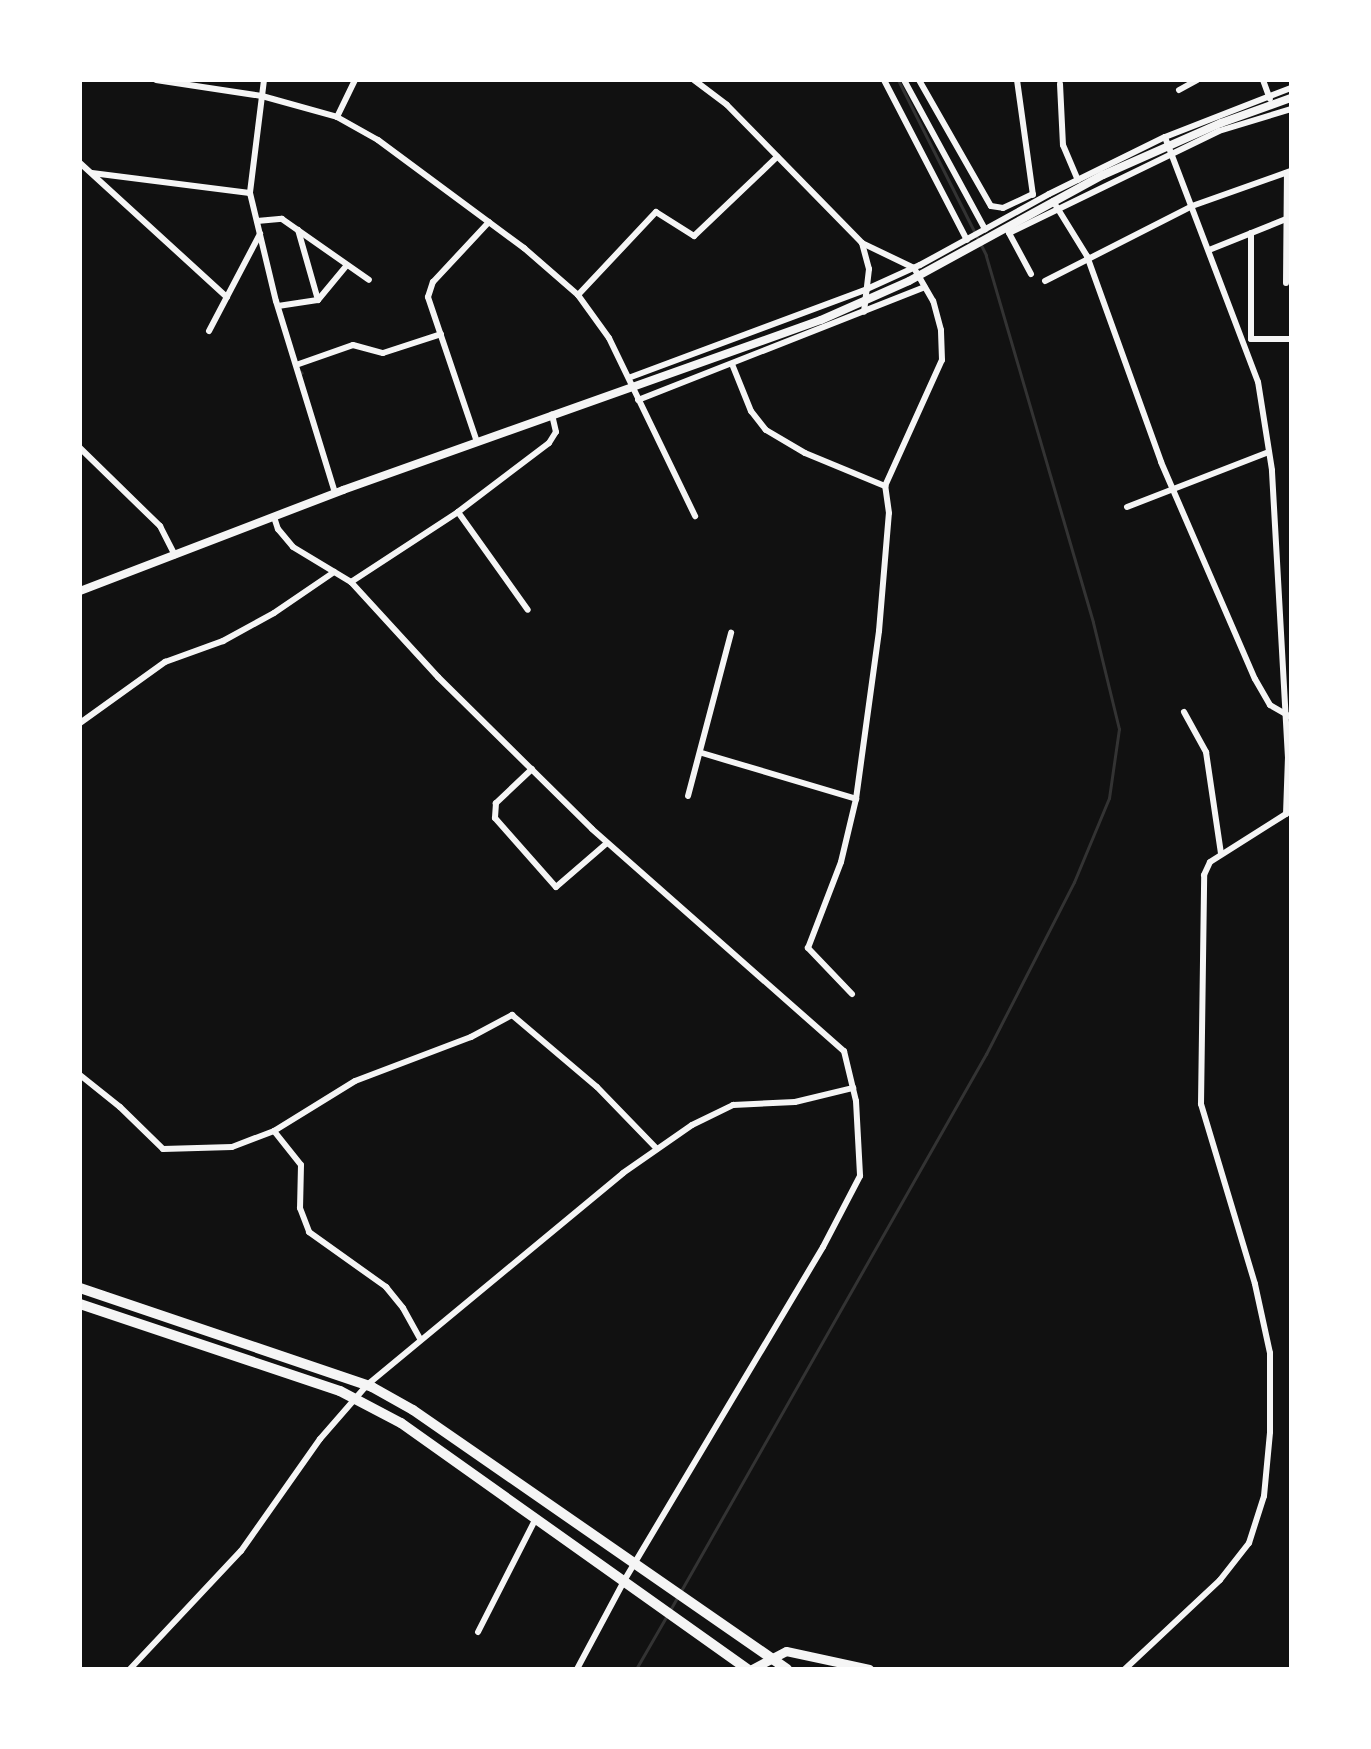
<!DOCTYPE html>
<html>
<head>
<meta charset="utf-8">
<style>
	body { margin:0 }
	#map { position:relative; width:1371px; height:1749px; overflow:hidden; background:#111; font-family:Mulish,sans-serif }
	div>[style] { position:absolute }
	.stream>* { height:3px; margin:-1.5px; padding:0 1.5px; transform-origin:1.5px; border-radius:1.5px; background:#333 }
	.minor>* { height:6px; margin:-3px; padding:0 3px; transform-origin:3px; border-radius:3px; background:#f5f5f5 }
	.tertiary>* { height:8px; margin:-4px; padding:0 4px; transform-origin:4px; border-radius:4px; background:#f5f5f5 }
	.secondary>* { height:9px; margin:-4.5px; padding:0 4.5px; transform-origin:4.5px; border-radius:4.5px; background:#f5f5f5 }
	.primary>* { height:10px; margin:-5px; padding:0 5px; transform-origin:5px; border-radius:5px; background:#f5f5f5 }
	span { translate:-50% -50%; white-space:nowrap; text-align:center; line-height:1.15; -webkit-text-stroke:7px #fff; paint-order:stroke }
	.frame { position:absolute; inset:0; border:82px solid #fff; pointer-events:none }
</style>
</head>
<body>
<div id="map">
	<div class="stream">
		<i style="left:301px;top:372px;width:1px;rotate:45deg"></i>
		<i style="left:670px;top:1610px;width:640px;rotate:-60.39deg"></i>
		<i style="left:986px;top:1054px;width:193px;rotate:-62.9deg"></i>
		<i style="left:1074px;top:882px;width:91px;rotate:-67.4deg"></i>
		<i style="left:1109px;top:798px;width:70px;rotate:-81.8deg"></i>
		<i style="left:1119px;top:729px;width:110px;rotate:-103.7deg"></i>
		<i style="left:1093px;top:622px;width:382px;rotate:-106.3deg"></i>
		<i style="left:986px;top:255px;width:196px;rotate:-116.7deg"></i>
		<i style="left:636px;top:1669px;width:60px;rotate:-60deg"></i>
	</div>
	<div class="minor">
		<i style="left:156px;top:80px;width:107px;rotate:8.6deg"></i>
		<i style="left:262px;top:96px;width:78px;rotate:15.6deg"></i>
		<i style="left:337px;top:117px;width:47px;rotate:29.3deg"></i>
		<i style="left:378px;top:140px;width:182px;rotate:36.5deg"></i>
		<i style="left:524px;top:248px;width:72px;rotate:41deg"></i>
		<i style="left:578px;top:295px;width:53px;rotate:54.2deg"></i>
		<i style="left:609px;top:338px;width:198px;rotate:64.2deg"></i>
		<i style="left:264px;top:80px;width:114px;rotate:97.1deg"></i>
		<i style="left:250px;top:193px;width:111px;rotate:76.5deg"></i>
		<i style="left:276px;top:301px;width:201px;rotate:72.9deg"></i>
		<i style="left:694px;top:80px;width:41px;rotate:37.1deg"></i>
		<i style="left:727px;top:105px;width:193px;rotate:45.6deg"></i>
		<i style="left:862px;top:243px;width:27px;rotate:75deg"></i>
		<i style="left:869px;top:269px;width:43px;rotate:96.6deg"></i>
		<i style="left:884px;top:80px;width:180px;rotate:62.6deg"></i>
		<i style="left:904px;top:80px;width:170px;rotate:61.5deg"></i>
		<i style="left:919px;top:80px;width:145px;rotate:60.3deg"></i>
		<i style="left:991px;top:206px;width:12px;rotate:9deg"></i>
		<i style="left:1003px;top:208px;width:33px;rotate:-25deg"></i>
		<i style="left:1017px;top:80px;width:116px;rotate:82.1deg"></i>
		<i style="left:1263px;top:80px;width:20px;rotate:70deg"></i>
		<i style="left:1060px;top:84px;width:61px;rotate:87.2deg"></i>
		<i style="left:1063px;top:145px;width:38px;rotate:67deg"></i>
		<i style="left:1179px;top:90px;width:21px;rotate:-29deg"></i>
		<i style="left:337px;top:117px;width:41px;rotate:-64.1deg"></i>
		<i style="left:80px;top:163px;width:199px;rotate:42.4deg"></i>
		<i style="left:92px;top:173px;width:159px;rotate:7.2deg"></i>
		<i style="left:1053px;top:201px;width:65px;rotate:58.3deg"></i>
		<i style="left:1087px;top:256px;width:219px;rotate:70.2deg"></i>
		<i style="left:1161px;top:462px;width:236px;rotate:66.6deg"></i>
		<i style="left:1255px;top:679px;width:30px;rotate:60deg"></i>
		<i style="left:1270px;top:705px;width:24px;rotate:30deg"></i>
		<i style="left:257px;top:221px;width:25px;rotate:-5deg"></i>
		<i style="left:282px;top:219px;width:106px;rotate:35deg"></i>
		<i style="left:1209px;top:250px;width:83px;rotate:-21.9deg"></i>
		<i style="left:1031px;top:274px;width:47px;rotate:-118.2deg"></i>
		<i style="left:1009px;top:233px;width:233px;rotate:-25.9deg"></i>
		<i style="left:1219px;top:131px;width:75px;rotate:-17deg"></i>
		<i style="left:1045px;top:281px;width:165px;rotate:-27deg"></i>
		<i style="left:1192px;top:206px;width:105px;rotate:-19.5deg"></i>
		<i style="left:1286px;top:283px;width:110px;rotate:-89.5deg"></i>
		<i style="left:578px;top:295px;width:114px;rotate:-46.8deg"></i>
		<i style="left:656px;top:212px;width:45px;rotate:32.3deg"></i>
		<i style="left:694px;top:236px;width:115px;rotate:-43.6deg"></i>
		<i style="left:318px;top:300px;width:45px;rotate:-50.4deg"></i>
		<i style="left:278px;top:306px;width:40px;rotate:-8.5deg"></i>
		<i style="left:318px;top:300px;width:73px;rotate:-105.9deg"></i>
		<i style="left:209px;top:331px;width:110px;rotate:-62.3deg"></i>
		<i style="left:1251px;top:339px;width:106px;rotate:-90deg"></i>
		<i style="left:1251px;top:339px;width:40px"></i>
		<i style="left:732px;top:364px;width:51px;rotate:68deg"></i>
		<i style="left:751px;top:411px;width:24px;rotate:52deg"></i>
		<i style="left:766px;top:430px;width:45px;rotate:30.5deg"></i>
		<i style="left:805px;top:453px;width:87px;rotate:22.4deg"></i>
		<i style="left:296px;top:365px;width:60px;rotate:-19.3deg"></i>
		<i style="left:353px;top:345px;width:31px;rotate:15deg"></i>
		<i style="left:383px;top:353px;width:61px;rotate:-18.1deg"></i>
		<i style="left:631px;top:377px;width:252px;rotate:-20.4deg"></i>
		<i style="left:867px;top:289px;width:58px;rotate:-24.4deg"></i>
		<i style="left:920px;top:265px;width:147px;rotate:-28.8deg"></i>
		<i style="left:1049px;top:194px;width:129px;rotate:-26.2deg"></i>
		<i style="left:1165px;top:137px;width:135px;rotate:-21.3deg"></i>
		<i style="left:638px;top:400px;width:308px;rotate:-21.5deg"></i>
		<i style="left:477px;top:442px;width:153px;rotate:-108.7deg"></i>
		<i style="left:428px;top:297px;width:16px;rotate:-72deg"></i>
		<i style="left:433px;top:282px;width:82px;rotate:-47deg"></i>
		<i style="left:80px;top:448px;width:112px;rotate:44.3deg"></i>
		<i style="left:160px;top:526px;width:33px;rotate:63deg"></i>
		<i style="left:1127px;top:507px;width:152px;rotate:-21.2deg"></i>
		<i style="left:458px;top:512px;width:120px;rotate:54.5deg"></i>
		<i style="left:274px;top:517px;width:13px;rotate:72deg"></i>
		<i style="left:278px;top:529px;width:23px;rotate:50deg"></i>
		<i style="left:293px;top:547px;width:68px;rotate:31.1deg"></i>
		<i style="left:351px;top:582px;width:129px;rotate:47.5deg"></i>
		<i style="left:438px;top:677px;width:216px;rotate:44.6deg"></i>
		<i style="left:592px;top:829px;width:336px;rotate:41.4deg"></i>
		<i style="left:844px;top:1051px;width:51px;rotate:76.5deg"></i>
		<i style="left:856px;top:1101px;width:75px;rotate:86.9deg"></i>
		<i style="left:860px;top:1176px;width:80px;rotate:117.5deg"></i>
		<i style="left:823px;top:1247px;width:391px;rotate:120.8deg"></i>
		<i style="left:623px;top:1583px;width:98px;rotate:118.1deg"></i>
		<i style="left:351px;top:582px;width:128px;rotate:-33.2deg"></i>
		<i style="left:458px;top:512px;width:114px;rotate:-37.2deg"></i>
		<i style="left:549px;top:443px;width:13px;rotate:-58deg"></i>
		<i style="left:556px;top:432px;width:18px;rotate:-103deg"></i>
		<i style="left:1184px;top:712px;width:46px;rotate:61.2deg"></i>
		<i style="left:1206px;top:752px;width:103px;rotate:81.6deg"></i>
		<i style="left:80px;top:723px;width:105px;rotate:-35.7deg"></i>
		<i style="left:165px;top:662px;width:62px;rotate:-19.9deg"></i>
		<i style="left:223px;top:641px;width:58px;rotate:-28.8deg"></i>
		<i style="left:274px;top:613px;width:73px;rotate:-34.3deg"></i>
		<i style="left:702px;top:753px;width:161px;rotate:16.6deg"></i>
		<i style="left:532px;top:769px;width:50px;rotate:136.6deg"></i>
		<i style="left:496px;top:803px;width:15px;rotate:94deg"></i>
		<i style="left:495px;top:818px;width:92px;rotate:48.5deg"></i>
		<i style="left:556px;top:887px;width:67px;rotate:-40.8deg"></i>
		<i style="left:688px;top:796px;width:169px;rotate:-75.2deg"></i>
		<i style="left:852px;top:994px;width:64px;rotate:-133.7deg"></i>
		<i style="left:808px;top:948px;width:92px;rotate:-69deg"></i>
		<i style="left:841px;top:862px;width:65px;rotate:-76.6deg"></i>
		<i style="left:856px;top:799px;width:170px;rotate:-82.2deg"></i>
		<i style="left:879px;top:631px;width:118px;rotate:-85.2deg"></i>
		<i style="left:889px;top:513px;width:27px;rotate:-98deg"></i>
		<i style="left:885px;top:486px;width:138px;rotate:-65.7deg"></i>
		<i style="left:942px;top:360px;width:30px;rotate:-92deg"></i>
		<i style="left:941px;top:330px;width:30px;rotate:-105deg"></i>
		<i style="left:933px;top:301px;width:38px;rotate:-120deg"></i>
		<i style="left:914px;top:268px;width:58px;rotate:-154.3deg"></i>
		<i style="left:80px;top:1075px;width:51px;rotate:38.7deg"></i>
		<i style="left:120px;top:1107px;width:60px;rotate:44.3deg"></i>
		<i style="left:163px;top:1149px;width:69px;rotate:-1.7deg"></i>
		<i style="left:232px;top:1147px;width:45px;rotate:-20.9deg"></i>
		<i style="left:274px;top:1131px;width:95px;rotate:-31.7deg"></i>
		<i style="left:355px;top:1081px;width:124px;rotate:-20.8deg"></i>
		<i style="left:471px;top:1037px;width:47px;rotate:-28.2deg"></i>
		<i style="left:512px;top:1015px;width:111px;rotate:40.3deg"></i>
		<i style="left:597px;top:1087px;width:86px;rotate:45.9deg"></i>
		<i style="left:274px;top:1131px;width:43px;rotate:51.5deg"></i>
		<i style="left:301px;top:1165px;width:43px;rotate:91.3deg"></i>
		<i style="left:300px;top:1208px;width:26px;rotate:69deg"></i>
		<i style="left:309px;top:1232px;width:95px;rotate:35.5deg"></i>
		<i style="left:386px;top:1287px;width:27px;rotate:51deg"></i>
		<i style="left:403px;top:1308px;width:35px;rotate:61deg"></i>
		<i style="left:478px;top:1632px;width:126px;rotate:-63deg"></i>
		<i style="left:130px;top:1669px;width:162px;rotate:-46.8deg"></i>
		<i style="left:241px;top:1551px;width:137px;rotate:-54.8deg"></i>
		<i style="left:320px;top:1439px;width:72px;rotate:-49deg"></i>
		<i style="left:367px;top:1385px;width:332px;rotate:-39.6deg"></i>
		<i style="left:623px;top:1173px;width:84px;rotate:-34.8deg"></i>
		<i style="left:692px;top:1125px;width:46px;rotate:-26deg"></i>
		<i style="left:733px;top:1105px;width:62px;rotate:-2.8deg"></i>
		<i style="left:795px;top:1102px;width:60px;rotate:-13.6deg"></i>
		<i style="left:1125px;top:1669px;width:130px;rotate:-43.1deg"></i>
		<i style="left:1220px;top:1580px;width:47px;rotate:-51.9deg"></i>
		<i style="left:1249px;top:1543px;width:49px;rotate:-72.3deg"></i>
		<i style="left:1264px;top:1496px;width:64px;rotate:-84.6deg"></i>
		<i style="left:1270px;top:1432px;width:79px;rotate:-90deg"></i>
		<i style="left:1270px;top:1353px;width:71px;rotate:-102.3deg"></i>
		<i style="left:1255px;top:1284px;width:188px;rotate:-106.7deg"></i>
		<i style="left:1201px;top:1104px;width:229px;rotate:-89.2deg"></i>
		<i style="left:1204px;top:875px;width:14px;rotate:-65deg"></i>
		<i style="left:1210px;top:862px;width:90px;rotate:-32.3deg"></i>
		<i style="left:1286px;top:814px;width:56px;rotate:-88deg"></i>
		<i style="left:1288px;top:758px;width:288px;rotate:-93.2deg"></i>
		<i style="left:1272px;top:470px;width:89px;rotate:-99deg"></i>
		<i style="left:1258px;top:382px;width:262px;rotate:-110.8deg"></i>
	</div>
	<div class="tertiary">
		<i style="left:80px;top:591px;width:282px;rotate:-21deg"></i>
		<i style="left:343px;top:490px;width:507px;rotate:-19.58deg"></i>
		<i style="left:821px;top:320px;width:96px;rotate:-23.9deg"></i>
		<i style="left:909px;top:281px;width:221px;rotate:-28.7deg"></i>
		<i style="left:1103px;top:175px;width:129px;rotate:-23.8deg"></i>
		<i style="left:1221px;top:123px;width:74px;rotate:-19.7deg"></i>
	</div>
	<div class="secondary">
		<i style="left:752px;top:1669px;width:38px;rotate:-28deg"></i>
		<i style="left:786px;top:1651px;width:85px;rotate:12.2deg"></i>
	</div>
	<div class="primary">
		<i style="left:80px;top:1288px;width:308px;rotate:18.7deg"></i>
		<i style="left:372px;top:1387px;width:47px;rotate:29.3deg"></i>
		<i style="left:413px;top:1410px;width:455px;rotate:34.7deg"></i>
		<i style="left:80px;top:1304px;width:274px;rotate:18.5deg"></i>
		<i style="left:340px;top:1391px;width:69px;rotate:27.7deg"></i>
		<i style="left:401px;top:1423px;width:425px;rotate:35.4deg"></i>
	</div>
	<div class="frame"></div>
</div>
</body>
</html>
